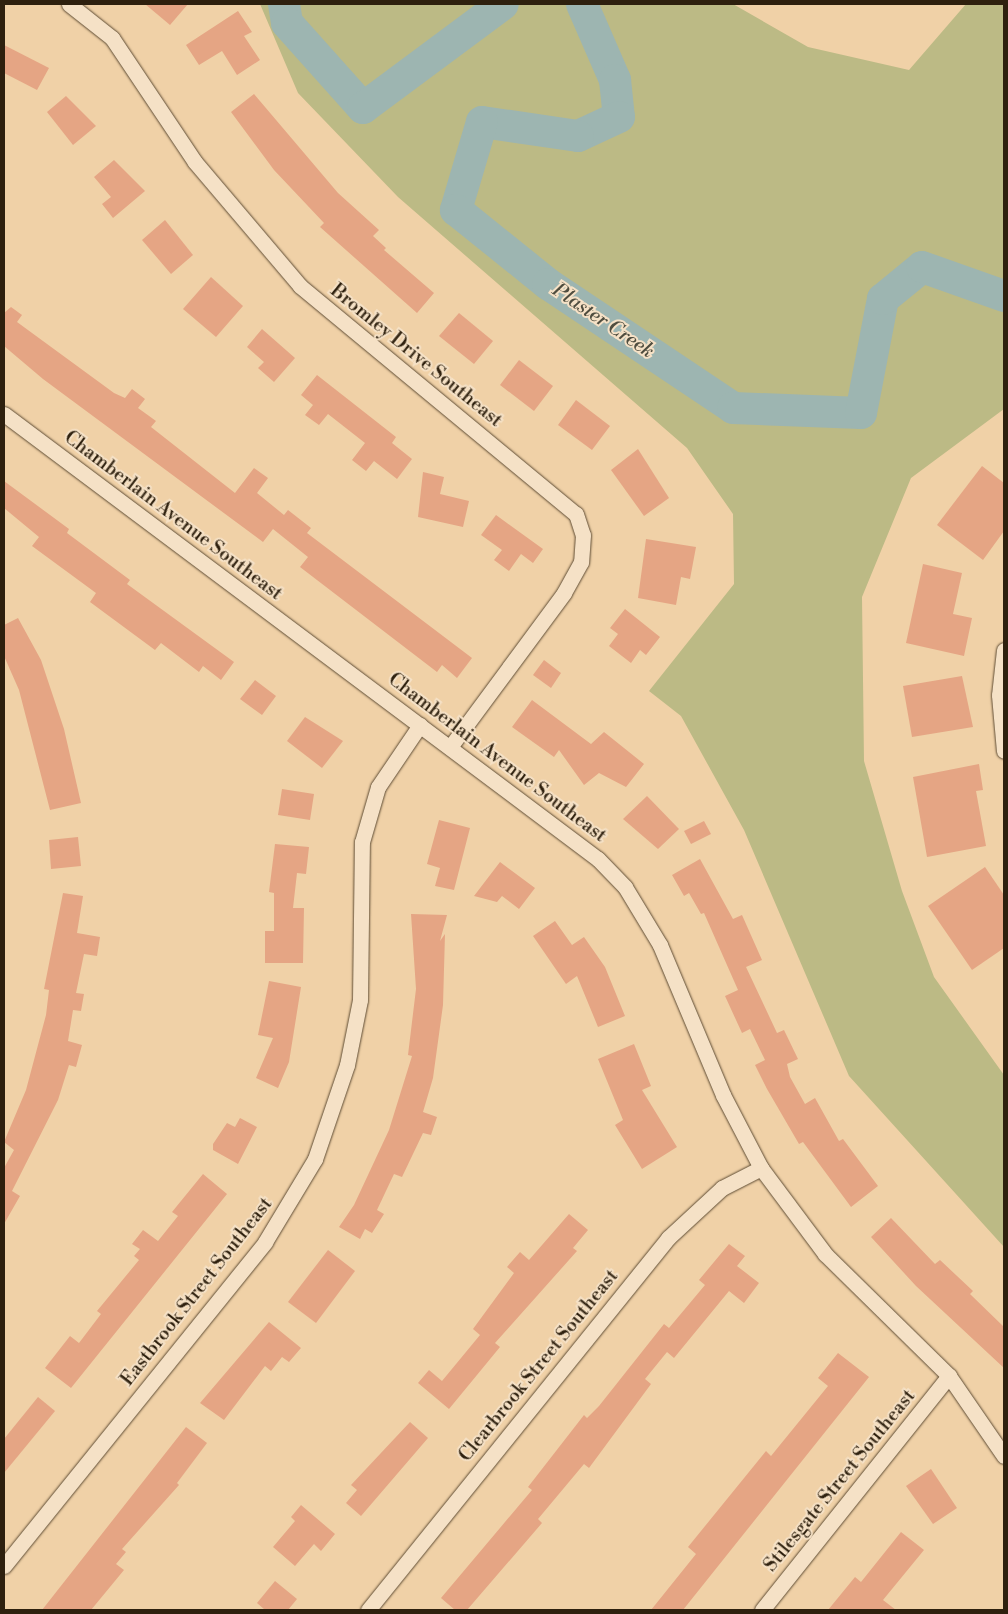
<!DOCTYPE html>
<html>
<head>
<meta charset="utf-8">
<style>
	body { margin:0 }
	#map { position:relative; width:1008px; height:1614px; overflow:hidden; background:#f0d1a7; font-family:"Libre Bodoni",serif }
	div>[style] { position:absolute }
	.green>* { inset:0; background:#bcba85 }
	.river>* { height:32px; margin:-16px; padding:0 16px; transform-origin:16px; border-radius:16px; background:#9db5b1 }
	.building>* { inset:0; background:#e5a584 }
	.roads { filter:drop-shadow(0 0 1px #5e4c34) drop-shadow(0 0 1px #5e4c34) }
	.street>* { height:15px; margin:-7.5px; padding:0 7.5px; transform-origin:7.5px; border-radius:7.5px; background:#f5e1c6 }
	span { translate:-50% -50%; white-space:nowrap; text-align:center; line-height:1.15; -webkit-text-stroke:4px #f5e1c6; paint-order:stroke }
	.street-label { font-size:19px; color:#2e200e }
	.water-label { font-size:20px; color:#4f4d3f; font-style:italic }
	.frame { position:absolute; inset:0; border:5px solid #2e200e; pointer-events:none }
</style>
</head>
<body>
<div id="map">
	<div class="green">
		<i style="clip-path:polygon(260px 4px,733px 4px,808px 47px,909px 70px,966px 4px,1004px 4px,1004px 409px,911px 478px,862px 597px,864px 761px,902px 891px,934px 977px,1004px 1075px,1004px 1247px,849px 1076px,744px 830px,681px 716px,649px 691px,734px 584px,733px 514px,687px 448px,398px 197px,298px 93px)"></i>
	</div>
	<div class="river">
		<i style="left:284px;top:4px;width:19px;rotate:81deg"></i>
		<i style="left:287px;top:23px;width:114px;rotate:48.2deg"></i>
		<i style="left:363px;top:108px;width:174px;rotate:-36.6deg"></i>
		<i style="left:582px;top:4px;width:83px;rotate:66.5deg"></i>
		<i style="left:615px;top:80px;width:37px;rotate:84deg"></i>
		<i style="left:619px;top:117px;width:45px;rotate:155.1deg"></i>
		<i style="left:578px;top:136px;width:97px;rotate:-171.7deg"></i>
		<i style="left:482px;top:122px;width:92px;rotate:106.5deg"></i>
		<i style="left:456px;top:210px;width:118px;rotate:38.8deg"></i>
		<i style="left:548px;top:284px;width:223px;rotate:33.8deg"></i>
		<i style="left:733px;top:408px;width:128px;rotate:2.2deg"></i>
		<i style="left:861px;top:413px;width:116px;rotate:-79.1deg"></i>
		<i style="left:883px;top:299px;width:50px;rotate:-39.4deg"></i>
		<i style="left:922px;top:267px;width:87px;rotate:19.5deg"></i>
	</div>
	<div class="building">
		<i style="clip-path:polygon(145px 4px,188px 4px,170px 25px)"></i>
		<i style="clip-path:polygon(238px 11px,252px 32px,244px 36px,260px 60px,237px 75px,222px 51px,199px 65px,186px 45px)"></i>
		<i style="clip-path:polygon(4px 45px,49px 68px,37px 90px,4px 73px)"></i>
		<i style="clip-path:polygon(254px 94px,338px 193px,379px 230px,373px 236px,386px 248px,384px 250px,434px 293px,417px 313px,320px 227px,324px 223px,274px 170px,231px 112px)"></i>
		<i style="clip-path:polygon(66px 96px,96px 126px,73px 145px,47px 112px)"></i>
		<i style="clip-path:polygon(114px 160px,145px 191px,113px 218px,102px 204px,111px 197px,94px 177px)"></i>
		<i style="clip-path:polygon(165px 220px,193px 255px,171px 274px,142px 240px)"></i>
		<i style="clip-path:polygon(211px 277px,243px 306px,216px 337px,183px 309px)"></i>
		<i style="clip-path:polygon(11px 307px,22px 315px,17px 322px,114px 393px,125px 398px,132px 389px,145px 399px,138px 408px,156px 421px,151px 427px,235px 493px,254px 468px,268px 478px,257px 493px,284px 515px,288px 510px,311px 528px,307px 533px,472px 658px,457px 678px,442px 665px,437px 672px,300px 567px,308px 557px,273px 529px,263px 542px,43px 379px,4px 346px,4px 313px)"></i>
		<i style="clip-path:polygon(459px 313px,493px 341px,474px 364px,439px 336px)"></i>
		<i style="clip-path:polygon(262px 329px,295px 358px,274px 382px,258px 368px,264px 362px,247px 347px)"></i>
		<i style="clip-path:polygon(519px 360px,553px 386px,534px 411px,500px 385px)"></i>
		<i style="clip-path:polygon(317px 375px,396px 437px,392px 443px,412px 459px,397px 479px,374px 461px,366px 471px,352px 460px,365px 443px,328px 414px,319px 425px,305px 415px,313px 405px,301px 395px)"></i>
		<i style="clip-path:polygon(576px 400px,610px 426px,592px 450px,558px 425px)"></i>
		<i style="clip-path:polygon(638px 449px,669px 498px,644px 516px,611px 470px)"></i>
		<i style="clip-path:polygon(982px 466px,1004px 483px,1004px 531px,983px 560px,937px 525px)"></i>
		<i style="clip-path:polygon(423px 472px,444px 477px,440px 494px,469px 501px,463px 527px,418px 517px)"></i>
		<i style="clip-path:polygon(4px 481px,69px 529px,67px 533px,130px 580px,127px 584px,234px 662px,221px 680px,203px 666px,199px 672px,161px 643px,155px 650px,90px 602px,96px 593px,32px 546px,39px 537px,4px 508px)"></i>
		<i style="clip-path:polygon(496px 515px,543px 549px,533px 563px,521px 554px,509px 571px,494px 560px,502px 550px,481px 535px)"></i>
		<i style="clip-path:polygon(646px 539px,696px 547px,690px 579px,681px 577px,676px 605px,638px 598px)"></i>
		<i style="clip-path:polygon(923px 564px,962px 573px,953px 614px,972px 618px,964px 656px,906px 643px)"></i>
		<i style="clip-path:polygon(625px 609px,660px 637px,646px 655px,640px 650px,631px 663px,609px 646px,618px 634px,610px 628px)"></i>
		<i style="clip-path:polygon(18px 618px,41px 660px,64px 729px,81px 803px,50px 810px,19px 690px,4px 656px,4px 625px)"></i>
		<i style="clip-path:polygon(544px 660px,561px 673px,551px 688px,533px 675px)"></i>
		<i style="clip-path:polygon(962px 676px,973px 727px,912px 737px,903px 686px)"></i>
		<i style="clip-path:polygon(255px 680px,276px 696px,262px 715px,240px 699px)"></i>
		<i style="clip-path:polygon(532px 700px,591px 744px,604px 732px,644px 764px,626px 787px,599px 773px,584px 785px,559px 750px,554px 757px,512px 727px)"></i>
		<i style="clip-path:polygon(305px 717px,343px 741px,322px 768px,287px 741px)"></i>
		<i style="clip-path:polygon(979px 764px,983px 790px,976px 791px,986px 846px,927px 857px,913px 777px)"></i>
		<i style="clip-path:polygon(282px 789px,314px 794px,310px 820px,278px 815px)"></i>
		<i style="clip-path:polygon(647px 796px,679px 829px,658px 849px,623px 819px)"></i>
		<i style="clip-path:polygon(439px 820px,470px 828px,454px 890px,435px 886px,440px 868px,427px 864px)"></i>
		<i style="clip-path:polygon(704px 821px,711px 834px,691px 844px,684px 831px)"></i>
		<i style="clip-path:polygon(78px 837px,81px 866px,51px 869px,49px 840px)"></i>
		<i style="clip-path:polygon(275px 844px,309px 847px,306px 874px,297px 873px,293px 908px,304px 908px,303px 963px,265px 963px,265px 931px,274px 931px,274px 893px,269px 892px)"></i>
		<i style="clip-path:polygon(700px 859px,733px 919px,742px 915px,762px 960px,746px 967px,777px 1033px,784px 1030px,798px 1059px,787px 1064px,790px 1077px,805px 1104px,815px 1098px,839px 1141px,843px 1139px,878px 1186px,851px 1207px,803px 1142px,799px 1144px,767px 1089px,755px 1065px,765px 1060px,750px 1029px,742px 1033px,725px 996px,738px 990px,704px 913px,701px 914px,689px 893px,684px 896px,672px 875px)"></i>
		<i style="clip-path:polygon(500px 862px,535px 888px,519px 909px,502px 896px,497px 902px,474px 896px)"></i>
		<i style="clip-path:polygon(985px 867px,1004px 895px,1004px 948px,972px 970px,928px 906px)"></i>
		<i style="clip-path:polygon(63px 893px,83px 896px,77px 933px,100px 937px,97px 956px,84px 954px,76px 993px,84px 994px,81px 1011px,73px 1010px,68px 1041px,82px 1045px,76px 1067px,69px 1065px,58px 1100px,12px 1191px,20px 1196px,4px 1224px,4px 1168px,14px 1150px,4px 1142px,26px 1090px,46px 1015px,49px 990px,44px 989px)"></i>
		<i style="clip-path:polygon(411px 914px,447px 915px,440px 941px,445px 934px,443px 1005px,433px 1078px,423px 1112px,437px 1117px,431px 1135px,423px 1133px,402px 1177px,394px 1174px,377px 1210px,384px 1214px,372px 1233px,365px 1229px,360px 1239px,339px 1227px,354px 1205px,389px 1130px,412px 1056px,408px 1055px,416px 989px)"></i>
		<i style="clip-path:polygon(555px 921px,572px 945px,584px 937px,605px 967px,625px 1016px,598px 1027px,577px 976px,566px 984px,533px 936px)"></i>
		<i style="clip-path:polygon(269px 981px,301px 987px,289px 1062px,278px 1088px,256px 1078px,273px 1038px,258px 1035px)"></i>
		<i style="clip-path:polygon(634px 1044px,651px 1086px,642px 1090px,677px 1147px,642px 1169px,615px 1125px,623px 1120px,598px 1059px)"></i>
		<i style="clip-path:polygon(240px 1118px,257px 1127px,238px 1164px,213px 1150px,213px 1144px,227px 1123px,235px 1127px)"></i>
		<i style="clip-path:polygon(203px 1174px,227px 1194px,71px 1388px,45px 1368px,70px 1336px,79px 1343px,101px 1314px,97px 1311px,139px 1260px,134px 1256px,140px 1249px,132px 1244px,143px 1230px,158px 1241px,178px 1216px,172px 1212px)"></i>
		<i style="clip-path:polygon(569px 1214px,588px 1230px,573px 1248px,577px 1251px,495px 1343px,500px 1347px,449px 1409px,418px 1383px,429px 1370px,442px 1381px,480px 1335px,473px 1329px,514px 1273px,507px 1267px,520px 1252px,529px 1260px)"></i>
		<i style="clip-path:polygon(891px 1218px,935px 1264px,940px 1260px,973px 1291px,970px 1294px,1004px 1327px,1004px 1368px,916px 1286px,871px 1237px)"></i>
		<i style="clip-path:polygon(729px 1244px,745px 1256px,737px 1266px,759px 1283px,744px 1303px,729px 1291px,674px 1358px,667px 1352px,645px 1379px,651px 1384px,589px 1468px,584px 1464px,538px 1519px,542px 1523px,467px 1610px,455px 1610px,441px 1598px,532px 1490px,528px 1487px,584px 1415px,587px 1418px,599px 1406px,664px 1324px,669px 1328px,705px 1285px,699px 1280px)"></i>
		<i style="clip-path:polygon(328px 1250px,355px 1271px,316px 1323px,288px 1302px)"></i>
		<i style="clip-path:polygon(269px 1322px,301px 1348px,289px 1362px,282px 1357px,271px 1371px,265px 1366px,224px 1420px,200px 1403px)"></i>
		<i style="clip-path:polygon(838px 1353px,869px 1377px,683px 1610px,651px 1610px,696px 1554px,688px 1547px,766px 1451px,771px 1456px,828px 1386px,818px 1378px)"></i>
		<i style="clip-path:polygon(38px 1397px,55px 1411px,4px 1473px,4px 1439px)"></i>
		<i style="clip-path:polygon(410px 1422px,428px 1438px,361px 1516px,346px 1503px,357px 1490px,351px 1485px)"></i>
		<i style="clip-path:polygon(186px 1427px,207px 1443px,177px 1483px,179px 1485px,122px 1549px,126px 1552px,116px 1564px,124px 1570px,91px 1610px,42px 1610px)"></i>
		<i style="clip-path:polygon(931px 1469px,957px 1508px,933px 1524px,906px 1486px)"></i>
		<i style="clip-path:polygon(301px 1505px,335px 1534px,321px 1551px,314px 1544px,295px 1566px,273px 1547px,295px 1521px,291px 1517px)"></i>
		<i style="clip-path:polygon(901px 1532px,924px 1550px,883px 1600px,896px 1610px,828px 1610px,855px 1577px,861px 1582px)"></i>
		<i style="clip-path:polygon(275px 1581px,297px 1599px,288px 1610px,265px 1610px,257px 1603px)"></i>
	</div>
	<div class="roads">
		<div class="street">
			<i style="left:69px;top:4px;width:55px;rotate:38.3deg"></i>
			<i style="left:112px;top:38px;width:149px;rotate:56.2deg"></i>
			<i style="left:195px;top:162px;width:162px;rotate:49.7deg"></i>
			<i style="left:300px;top:286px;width:358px;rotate:39.6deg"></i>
			<i style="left:576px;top:514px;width:22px;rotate:72deg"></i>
			<i style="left:583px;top:535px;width:27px;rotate:94deg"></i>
			<i style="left:581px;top:562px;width:35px;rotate:119deg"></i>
			<i style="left:564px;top:593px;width:192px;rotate:126.5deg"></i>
			<i style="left:4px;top:414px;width:742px;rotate:36.84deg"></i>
			<i style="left:598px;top:859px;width:39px;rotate:46deg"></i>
			<i style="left:625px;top:887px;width:68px;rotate:58.9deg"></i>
			<i style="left:660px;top:945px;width:163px;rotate:67.2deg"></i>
			<i style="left:723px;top:1095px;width:82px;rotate:62.5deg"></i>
			<i style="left:761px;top:1168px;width:107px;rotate:53.3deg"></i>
			<i style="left:825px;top:1254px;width:174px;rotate:44.5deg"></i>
			<i style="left:949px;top:1376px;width:97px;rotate:55.5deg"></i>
			<i style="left:1004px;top:650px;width:45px;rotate:96.3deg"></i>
			<i style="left:999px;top:695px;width:56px;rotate:84.9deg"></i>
			<i style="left:4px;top:1566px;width:416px;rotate:-51.1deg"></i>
			<i style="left:265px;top:1242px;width:97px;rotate:-58.9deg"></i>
			<i style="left:315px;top:1159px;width:99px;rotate:-71.2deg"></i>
			<i style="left:347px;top:1065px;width:66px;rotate:-78.7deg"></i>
			<i style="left:360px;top:1000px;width:158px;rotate:-89.3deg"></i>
			<i style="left:362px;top:842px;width:57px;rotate:-73.8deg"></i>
			<i style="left:378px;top:787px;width:75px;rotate:-55.9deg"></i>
			<i style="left:368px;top:1610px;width:478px;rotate:-51.1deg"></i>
			<i style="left:668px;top:1238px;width:74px;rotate:-42.8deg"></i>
			<i style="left:722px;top:1188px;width:44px;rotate:-27.1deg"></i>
			<i style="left:762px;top:1610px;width:300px;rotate:-51.4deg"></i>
		</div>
	</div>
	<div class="street-label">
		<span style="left:416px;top:356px;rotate:39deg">Bromley Drive Southeast</span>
		<span style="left:173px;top:516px;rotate:37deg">Chamberlain Avenue Southeast</span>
		<span style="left:497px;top:758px;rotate:37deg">Chamberlain Avenue Southeast</span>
		<span style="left:197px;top:1292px;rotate:-52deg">Eastbrook Street Southeast</span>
		<span style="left:539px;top:1366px;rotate:-51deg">Clearbrook Street Southeast</span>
		<span style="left:840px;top:1481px;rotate:-51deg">Stilesgate Street Southeast</span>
	</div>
	<div class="water-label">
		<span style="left:603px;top:321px;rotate:34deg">Plaster Creek</span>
	</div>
	<div class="frame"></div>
</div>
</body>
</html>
